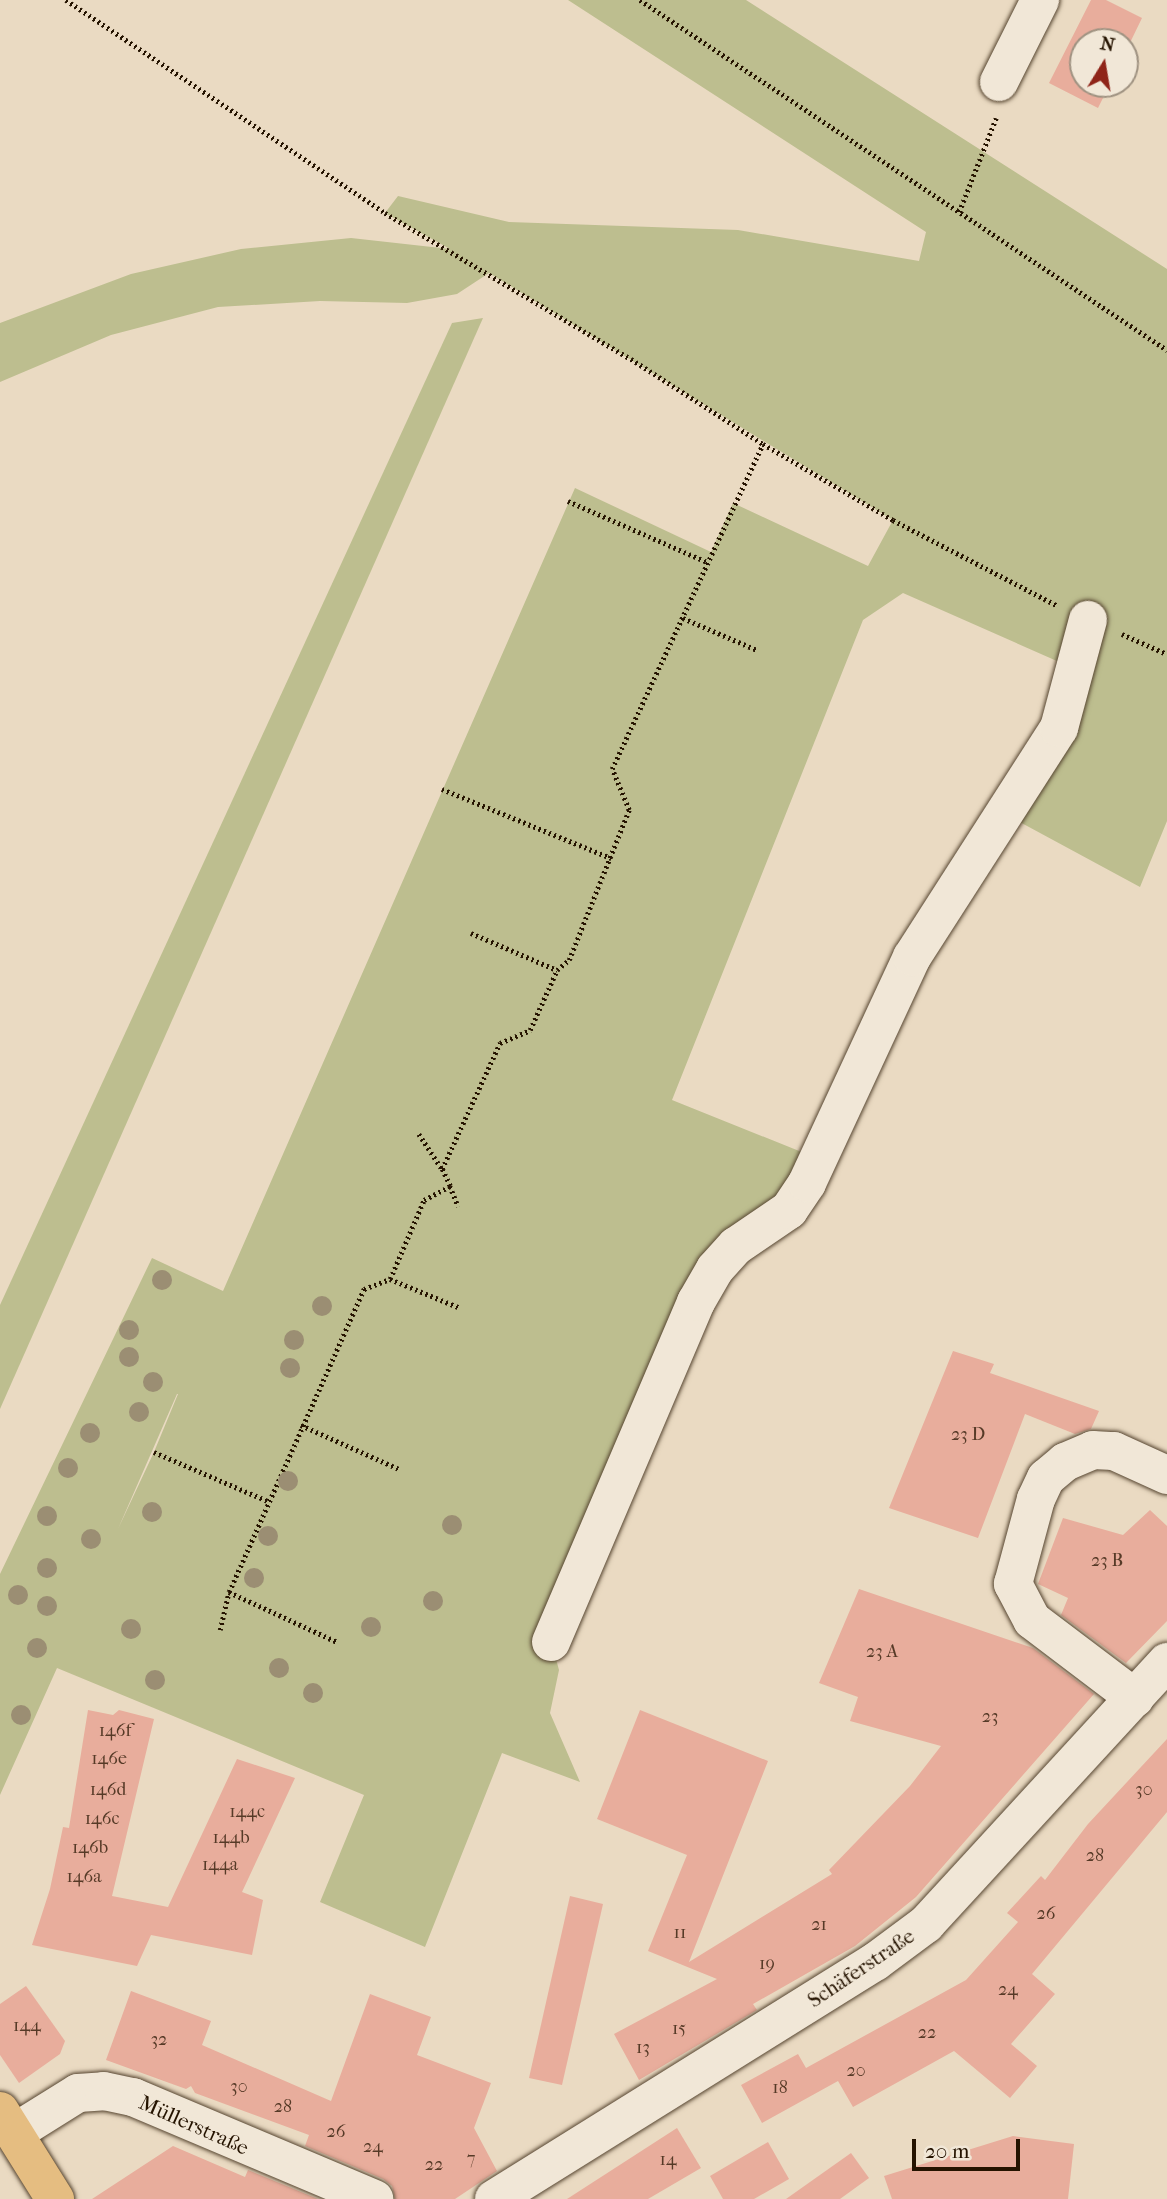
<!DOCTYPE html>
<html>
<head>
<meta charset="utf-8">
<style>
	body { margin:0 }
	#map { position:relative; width:1167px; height:2199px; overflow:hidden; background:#eadac2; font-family:"IM FELL French Canon",serif }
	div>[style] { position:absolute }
	.green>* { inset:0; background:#bdbe8f }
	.building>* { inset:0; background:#e8ad9c }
	.path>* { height:4.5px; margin-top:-2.25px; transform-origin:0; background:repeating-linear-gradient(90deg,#251300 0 2px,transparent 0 5.5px) }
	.roads { filter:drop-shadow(0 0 2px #564530) drop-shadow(0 0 2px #564530) }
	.minor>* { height:38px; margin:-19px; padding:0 19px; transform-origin:19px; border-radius:19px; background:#f1e7d7 }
	.major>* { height:38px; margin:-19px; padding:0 19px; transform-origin:19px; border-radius:19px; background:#e5bd81 }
	.trees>* { width:20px; height:20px; margin:-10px; border-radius:50%; background:#9b8e73 }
	span { translate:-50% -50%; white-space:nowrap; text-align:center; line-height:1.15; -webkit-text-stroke:7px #f1e7d7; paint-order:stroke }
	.number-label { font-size:18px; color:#563a27 }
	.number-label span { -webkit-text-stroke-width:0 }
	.street-label { font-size:21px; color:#251300 }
	.north { position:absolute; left:1069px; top:28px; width:70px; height:70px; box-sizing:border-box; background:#f1e7d7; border:2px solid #9f9281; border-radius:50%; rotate:11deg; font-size:19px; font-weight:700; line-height:28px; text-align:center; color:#251300 }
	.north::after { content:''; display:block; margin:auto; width:24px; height:32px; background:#8f2418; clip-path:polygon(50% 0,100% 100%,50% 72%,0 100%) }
	.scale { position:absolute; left:912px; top:2139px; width:108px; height:32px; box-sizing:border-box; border:4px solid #251300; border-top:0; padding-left:9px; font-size:21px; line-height:24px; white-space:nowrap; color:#251300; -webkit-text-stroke:5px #f1e7d7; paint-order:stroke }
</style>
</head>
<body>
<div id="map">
	<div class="green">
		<i style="clip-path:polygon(evenodd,568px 0,746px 0,1167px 269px,1167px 821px,1140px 887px,1003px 813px,1075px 669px,903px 593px,863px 620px,672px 1100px,819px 1159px,736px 1246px,551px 1641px,559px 1670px,550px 1713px,580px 1782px,502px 1753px,425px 1947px,320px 1902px,364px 1795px,57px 1668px,0 1795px,0 1574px,152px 1258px,223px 1291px,575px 488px,711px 552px,733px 503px,868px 566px,893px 520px,489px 273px,457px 294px,407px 303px,320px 301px,218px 307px,111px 335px,0 382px,0 323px,131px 274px,241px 249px,351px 238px,450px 249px,385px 213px,398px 196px,509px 222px,738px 230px,919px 261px,926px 232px,568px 0,178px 1394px,154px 1452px,118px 1529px,177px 1394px,178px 1394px)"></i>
		<i style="clip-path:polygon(483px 318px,0 1409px,0 1305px,452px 323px)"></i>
	</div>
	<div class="building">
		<i style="clip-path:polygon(1091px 0,1106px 0,1142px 18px,1125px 53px,1125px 42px,1083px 42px,1083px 84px,1110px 84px,1098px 108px,1049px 83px)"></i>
		<i style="clip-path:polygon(953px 1351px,994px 1364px,990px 1373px,1099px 1411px,1091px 1429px,1075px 1434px,1025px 1414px,978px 1538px,889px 1508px)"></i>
		<i style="clip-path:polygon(1150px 1510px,1167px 1526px,1167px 1621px,1126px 1663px,1061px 1615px,1068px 1598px,1038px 1584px,1063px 1518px,1123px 1535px)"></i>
		<i style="clip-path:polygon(859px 1589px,1033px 1648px,1094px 1694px,916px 1897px,855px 1946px,753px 2004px,757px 2010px,639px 2080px,614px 2034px,717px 1979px,648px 1951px,687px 1855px,597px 1819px,640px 1710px,768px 1761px,689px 1962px,832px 1874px,829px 1870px,910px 1786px,941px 1746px,850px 1721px,858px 1697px,819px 1683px)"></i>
		<i style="clip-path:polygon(88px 1710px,113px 1715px,119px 1710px,154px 1719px,112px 1896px,168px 1907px,237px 1759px,295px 1778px,242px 1892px,263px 1900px,252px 1955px,151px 1935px,137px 1966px,32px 1945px,50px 1889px,63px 1827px,69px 1828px)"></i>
		<i style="clip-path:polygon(1167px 1739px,1167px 1812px,1032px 1974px,1055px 1994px,1011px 2044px,1037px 2066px,1010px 2098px,954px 2051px,853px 2107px,838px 2081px,762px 2123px,741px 2085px,798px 2054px,806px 2068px,966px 1980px,1018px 1922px,1007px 1913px,1041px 1876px,1045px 1880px,1088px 1824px)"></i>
		<i style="clip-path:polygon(570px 1896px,603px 1904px,562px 2085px,529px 2078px)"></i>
		<i style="clip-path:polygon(26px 1986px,65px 2041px,60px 2054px,19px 2083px,0 2055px,0 2004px)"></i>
		<i style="clip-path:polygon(131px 1991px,211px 2021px,202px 2045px,331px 2101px,370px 1994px,431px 2017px,417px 2055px,491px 2083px,474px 2128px,497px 2171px,455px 2199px,395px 2199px,392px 2186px,383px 2179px,305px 2146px,309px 2135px,195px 2093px,191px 2086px,186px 2089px,106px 2060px)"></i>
		<i style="clip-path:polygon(677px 2128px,701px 2168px,648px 2199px,567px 2199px)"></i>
		<i style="clip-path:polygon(1013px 2136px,1074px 2144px,1068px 2199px,892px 2199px,884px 2176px)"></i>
		<i style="clip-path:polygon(768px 2142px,789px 2179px,754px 2199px,723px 2199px,710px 2176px)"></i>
		<i style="clip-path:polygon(173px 2146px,245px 2177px,248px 2170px,318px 2199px,92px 2199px)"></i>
		<i style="clip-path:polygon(851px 2153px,869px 2178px,840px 2199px,786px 2199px)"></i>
	</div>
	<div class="path">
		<i style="left:66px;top:0;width:384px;rotate:33.7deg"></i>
		<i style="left:385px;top:213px;width:286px;rotate:30.7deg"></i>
		<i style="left:631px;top:359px;width:157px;rotate:32.8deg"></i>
		<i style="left:763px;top:444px;width:151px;rotate:30.3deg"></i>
		<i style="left:893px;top:520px;width:184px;rotate:27.5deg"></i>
		<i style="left:640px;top:0;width:633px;rotate:33.59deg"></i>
		<i style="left:959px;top:212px;width:101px;rotate:-68.5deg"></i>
		<i style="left:568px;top:501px;width:152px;rotate:23.7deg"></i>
		<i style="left:683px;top:618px;width:81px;rotate:23.4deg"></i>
		<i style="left:1122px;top:634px;width:49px;rotate:24deg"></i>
		<i style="left:442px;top:789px;width:183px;rotate:22.2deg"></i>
		<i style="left:471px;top:933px;width:94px;rotate:23.3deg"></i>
		<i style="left:419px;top:1134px;width:42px;rotate:56.7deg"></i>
		<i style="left:450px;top:1186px;width:22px;rotate:68deg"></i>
		<i style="left:390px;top:1279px;width:74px;rotate:22.4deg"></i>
		<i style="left:301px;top:1425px;width:107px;rotate:24.2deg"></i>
		<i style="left:154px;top:1452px;width:124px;rotate:23.3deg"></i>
		<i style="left:229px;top:1592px;width:119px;rotate:24.8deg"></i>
		<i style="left:220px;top:1630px;width:39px;rotate:-77deg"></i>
		<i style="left:229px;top:1592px;width:332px;rotate:-66deg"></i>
		<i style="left:364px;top:1289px;width:28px;rotate:-21deg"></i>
		<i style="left:390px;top:1279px;width:86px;rotate:-66.7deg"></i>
		<i style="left:424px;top:1200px;width:30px;rotate:-28deg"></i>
		<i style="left:450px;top:1186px;width:19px;rotate:-115deg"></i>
		<i style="left:442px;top:1169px;width:139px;rotate:-65.3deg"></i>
		<i style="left:500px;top:1043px;width:33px;rotate:-23deg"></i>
		<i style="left:530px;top:1030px;width:66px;rotate:-65.8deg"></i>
		<i style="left:557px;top:970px;width:16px;rotate:-40deg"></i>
		<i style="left:569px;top:960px;width:162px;rotate:-68.2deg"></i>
		<i style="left:629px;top:810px;width:44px;rotate:-112.5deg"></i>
		<i style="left:612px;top:769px;width:358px;rotate:-65.1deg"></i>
	</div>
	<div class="roads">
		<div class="minor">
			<i style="left:999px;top:82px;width:92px;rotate:-63.4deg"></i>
			<i style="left:551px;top:1642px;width:370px;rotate:-66.9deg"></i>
			<i style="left:696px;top:1302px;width:38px;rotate:-60deg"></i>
			<i style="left:715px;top:1269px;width:31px;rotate:-48deg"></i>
			<i style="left:736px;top:1246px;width:64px;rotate:-34.2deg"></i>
			<i style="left:789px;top:1210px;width:32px;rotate:-56deg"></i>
			<i style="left:807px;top:1183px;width:249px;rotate:-65.1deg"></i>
			<i style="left:912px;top:957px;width:272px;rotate:-57.3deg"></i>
			<i style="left:1059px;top:728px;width:112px;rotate:-75deg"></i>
			<i style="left:1135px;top:1698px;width:129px;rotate:-142.9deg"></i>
			<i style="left:1032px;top:1620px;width:41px;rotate:-117.8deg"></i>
			<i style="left:1013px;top:1584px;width:88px;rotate:-74.9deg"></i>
			<i style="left:1036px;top:1499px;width:23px;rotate:-65deg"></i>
			<i style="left:1046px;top:1478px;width:25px;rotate:-40deg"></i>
			<i style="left:1065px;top:1462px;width:30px;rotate:-23deg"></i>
			<i style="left:1093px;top:1450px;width:21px;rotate:3deg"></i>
			<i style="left:1114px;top:1451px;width:58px;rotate:24.4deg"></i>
			<i style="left:17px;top:2131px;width:72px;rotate:-31.9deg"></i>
			<i style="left:78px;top:2093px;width:26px;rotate:-4deg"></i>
			<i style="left:104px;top:2091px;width:30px;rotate:12deg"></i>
			<i style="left:133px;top:2097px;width:262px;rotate:22.9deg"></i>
			<i style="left:494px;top:2199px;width:449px;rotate:-31.9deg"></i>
			<i style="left:875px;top:1962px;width:64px;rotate:-36.7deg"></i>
			<i style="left:926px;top:1924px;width:356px;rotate:-47.4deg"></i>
		</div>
		<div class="major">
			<i style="left:0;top:2111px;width:104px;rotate:58deg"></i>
		</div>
	</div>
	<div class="trees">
		<i style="left:162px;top:1280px"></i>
		<i style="left:322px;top:1306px"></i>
		<i style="left:129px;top:1330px"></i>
		<i style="left:294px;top:1340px"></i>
		<i style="left:129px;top:1357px"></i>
		<i style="left:290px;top:1368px"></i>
		<i style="left:153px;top:1382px"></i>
		<i style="left:139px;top:1412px"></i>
		<i style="left:90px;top:1433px"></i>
		<i style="left:68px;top:1468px"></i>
		<i style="left:288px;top:1481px"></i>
		<i style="left:152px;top:1512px"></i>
		<i style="left:47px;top:1516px"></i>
		<i style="left:452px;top:1525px"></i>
		<i style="left:268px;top:1536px"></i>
		<i style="left:91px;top:1539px"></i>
		<i style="left:47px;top:1568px"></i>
		<i style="left:254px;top:1578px"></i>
		<i style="left:18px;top:1595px"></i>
		<i style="left:433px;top:1601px"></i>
		<i style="left:47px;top:1606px"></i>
		<i style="left:371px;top:1627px"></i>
		<i style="left:131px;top:1629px"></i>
		<i style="left:37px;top:1648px"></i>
		<i style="left:279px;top:1668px"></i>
		<i style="left:155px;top:1680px"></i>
		<i style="left:313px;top:1693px"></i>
		<i style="left:21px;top:1715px"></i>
	</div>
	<div class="number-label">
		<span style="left:968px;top:1435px">23 D</span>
		<span style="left:1107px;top:1561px">23 B</span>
		<span style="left:882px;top:1652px">23 A</span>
		<span style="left:990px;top:1717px">23</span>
		<span style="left:115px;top:1731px">146f</span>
		<span style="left:109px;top:1759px">146e</span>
		<span style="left:108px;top:1790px">146d</span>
		<span style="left:1144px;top:1790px">30</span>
		<span style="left:247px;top:1812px">144c</span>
		<span style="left:102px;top:1819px">146c</span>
		<span style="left:231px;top:1838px">144b</span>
		<span style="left:90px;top:1848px">146b</span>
		<span style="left:1095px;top:1856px">28</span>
		<span style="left:220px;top:1865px">144a</span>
		<span style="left:84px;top:1877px">146a</span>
		<span style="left:1046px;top:1914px">26</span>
		<span style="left:819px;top:1925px">21</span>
		<span style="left:680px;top:1933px">11</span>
		<span style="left:767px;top:1964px">19</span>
		<span style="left:1008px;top:1990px">24</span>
		<span style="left:27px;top:2026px">144</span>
		<span style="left:679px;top:2029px">15</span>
		<span style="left:927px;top:2033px">22</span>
		<span style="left:159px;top:2040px">32</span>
		<span style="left:643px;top:2048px">13</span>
		<span style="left:856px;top:2071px">20</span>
		<span style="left:239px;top:2087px">30</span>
		<span style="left:780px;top:2088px">18</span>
		<span style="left:283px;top:2107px">28</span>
		<span style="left:336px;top:2132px">26</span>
		<span style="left:373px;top:2147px">24</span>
		<span style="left:471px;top:2159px">7</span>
		<span style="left:668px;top:2160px">14</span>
		<span style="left:434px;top:2165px">22</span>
	</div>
	<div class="street-label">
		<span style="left:861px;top:1968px;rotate:-34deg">Schäferstraße</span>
		<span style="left:194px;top:2125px;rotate:24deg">Müllerstraße</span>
	</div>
	<div class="north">N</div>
	<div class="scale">20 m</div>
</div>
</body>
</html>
